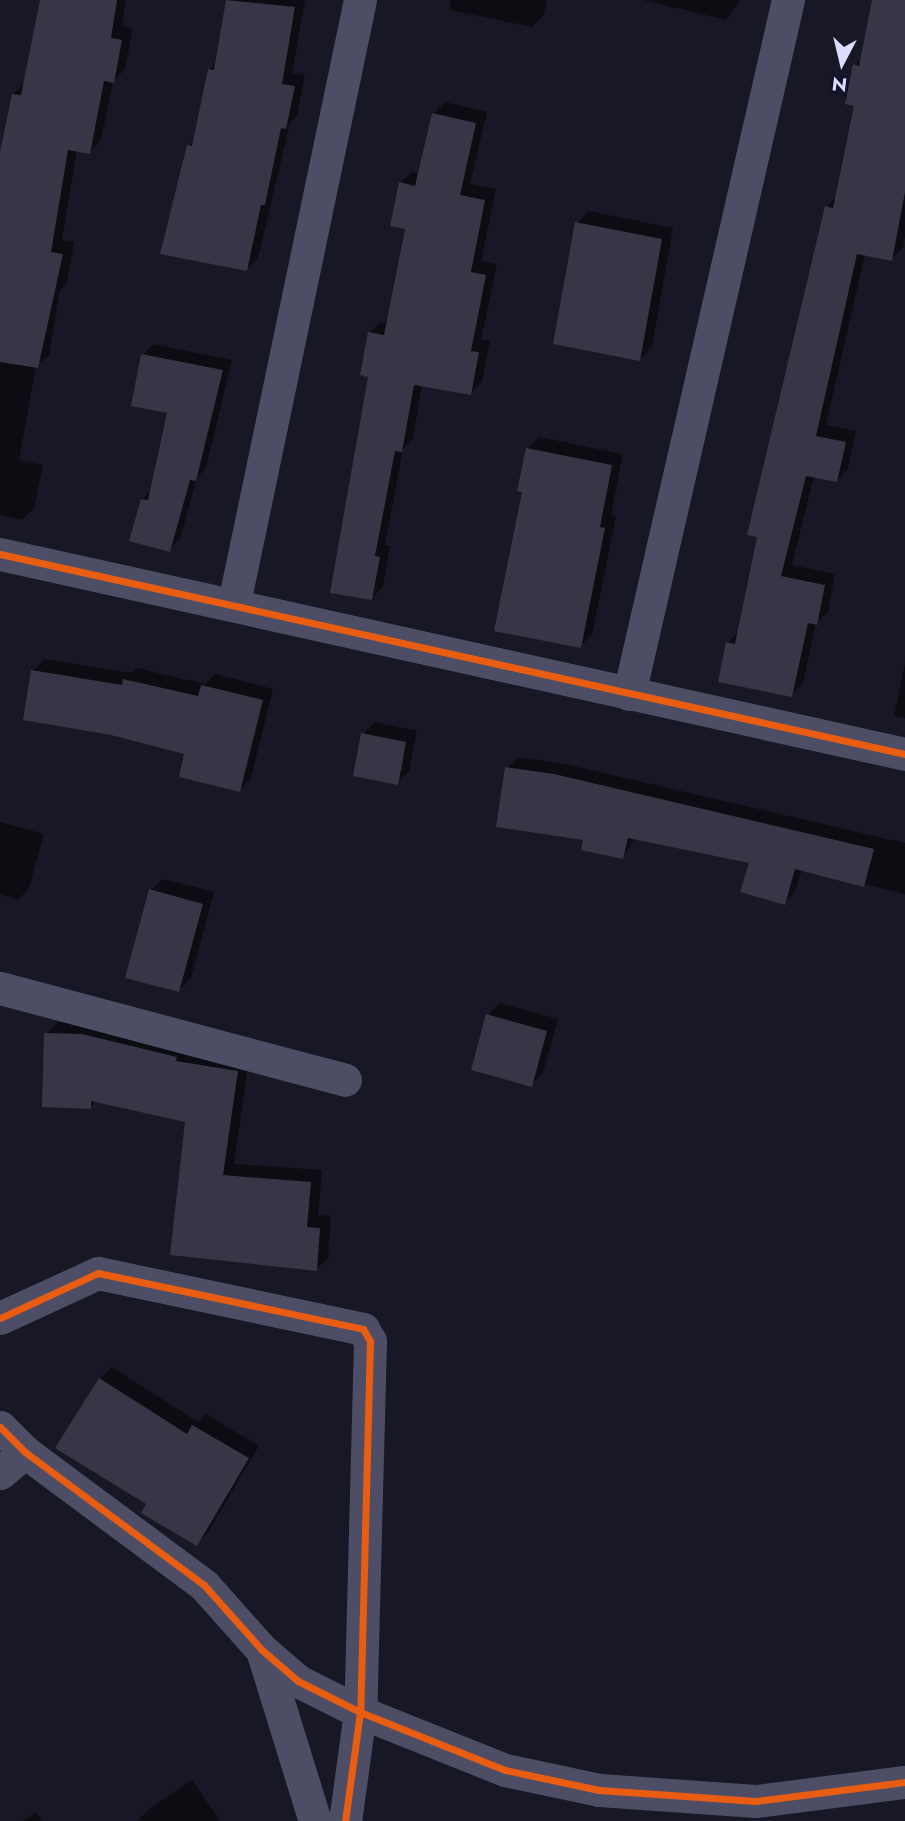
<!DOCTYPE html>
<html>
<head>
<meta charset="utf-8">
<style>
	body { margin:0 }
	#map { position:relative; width:905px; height:1821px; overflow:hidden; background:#181725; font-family:Jost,sans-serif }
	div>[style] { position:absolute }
	.shadow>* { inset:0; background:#0007 }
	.building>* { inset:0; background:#363646 }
	.street>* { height:33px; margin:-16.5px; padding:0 16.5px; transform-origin:16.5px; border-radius:16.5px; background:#4d4e65 }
	.cycleway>* { height:7px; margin:-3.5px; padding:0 3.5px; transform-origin:3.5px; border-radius:3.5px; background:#e95d12 }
	span { translate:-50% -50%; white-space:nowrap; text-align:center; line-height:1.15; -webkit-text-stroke:7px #13112b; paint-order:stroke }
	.north { position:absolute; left:807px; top:28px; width:70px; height:70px; -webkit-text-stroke:5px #13112b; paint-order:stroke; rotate:187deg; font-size:19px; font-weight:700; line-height:28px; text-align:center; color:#dcdcfe }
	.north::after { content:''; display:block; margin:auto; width:24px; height:32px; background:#dcdcfe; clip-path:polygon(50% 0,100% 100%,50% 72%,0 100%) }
</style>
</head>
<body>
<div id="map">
	<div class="shadow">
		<i style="clip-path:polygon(53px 0,126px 0,122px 26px,133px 28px,125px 69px,113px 82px,101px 140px,89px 152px,77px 150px,62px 240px,74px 242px,67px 283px,60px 290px,49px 355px,36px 366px,19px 460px,43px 465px,34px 508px,22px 520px,0 515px,0 174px,13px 94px,26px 82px)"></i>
		<i style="clip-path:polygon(227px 0,305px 0,292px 73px,305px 75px,297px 116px,290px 123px,258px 258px,247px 269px,189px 146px,195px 140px,209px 70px,217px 62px)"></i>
		<i style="clip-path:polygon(451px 0,547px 0,544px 15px,532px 27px,449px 10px)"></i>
		<i style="clip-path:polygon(643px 0,740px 0,726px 20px)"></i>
		<i style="clip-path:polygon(874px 0,905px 0,905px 236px,903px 248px,891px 259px,865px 254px,826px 425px,856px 431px,848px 469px,837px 480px,814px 476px,792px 565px,835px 574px,828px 612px,816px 623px,803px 683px,792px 695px,727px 643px,739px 631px,826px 207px,837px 196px,856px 105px,855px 65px,863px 57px)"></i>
		<i style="clip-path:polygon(445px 102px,487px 112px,470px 184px,496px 189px,481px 261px,497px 264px,481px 340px,490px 341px,482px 382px,471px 393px,422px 385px,413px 439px,403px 449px,385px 545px,390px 546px,383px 587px,372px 598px,369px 333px,381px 322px,388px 323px,407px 227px,400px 183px,412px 172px,420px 174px,434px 113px)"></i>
		<i style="clip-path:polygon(589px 211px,673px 228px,652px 347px,640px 359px,577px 223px)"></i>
		<i style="clip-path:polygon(153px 344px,232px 360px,206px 468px,197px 478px,180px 539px,169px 550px,142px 499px,152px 490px,169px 411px,143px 355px)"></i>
		<i style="clip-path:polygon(539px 437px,623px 454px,611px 515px,616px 516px,592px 635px,580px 646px,524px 491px,527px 449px)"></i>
		<i style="clip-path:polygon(45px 659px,131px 673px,137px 668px,205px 684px,215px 674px,273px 689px,251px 778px,240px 790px,186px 753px,33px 671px)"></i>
		<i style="clip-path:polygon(905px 663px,905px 718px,894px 716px)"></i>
		<i style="clip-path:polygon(evenodd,375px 722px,417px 731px,409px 771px,397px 783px,363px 734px,375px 722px,406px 733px,402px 772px,398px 772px,406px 733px)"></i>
		<i style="clip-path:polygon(518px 757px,565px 764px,905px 843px,905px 894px,802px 869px,795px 892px,784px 903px,751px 862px,635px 838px,623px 857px,585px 838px,507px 768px)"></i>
		<i style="clip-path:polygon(0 822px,44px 834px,29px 888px,18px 900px,0 894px)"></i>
		<i style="clip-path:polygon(163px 879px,214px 892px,191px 978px,179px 990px,151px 890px)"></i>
		<i style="clip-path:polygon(500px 1003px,558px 1019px,543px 1073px,531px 1085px,488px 1015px)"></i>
		<i style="clip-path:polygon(58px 1022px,95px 1023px,249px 1060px,234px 1164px,322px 1170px,318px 1215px,331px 1216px,328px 1258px,316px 1270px,172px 1253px,187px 1121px,97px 1100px,90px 1107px,46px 1034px)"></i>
		<i style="clip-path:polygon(112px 1367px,198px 1422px,206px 1414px,259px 1446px,208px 1532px,197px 1544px,100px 1379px)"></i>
		<i style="clip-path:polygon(192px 1780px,220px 1821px,137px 1821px,148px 1810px)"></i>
		<i style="clip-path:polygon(36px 1812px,43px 1821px,23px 1821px)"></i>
	</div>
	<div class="building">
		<i style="clip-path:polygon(40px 0,117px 0,111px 38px,122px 40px,114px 83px,104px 81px,90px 154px,68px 150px,51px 252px,63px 254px,38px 368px,0 362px,0 152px,12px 94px,21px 95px)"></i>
		<i style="clip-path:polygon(226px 0,295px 7px,282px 84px,295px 86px,286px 129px,281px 128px,265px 205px,261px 205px,247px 271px,160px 254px,187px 145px,192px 146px,208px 69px,214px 70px)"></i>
		<i style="clip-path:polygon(872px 0,905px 0,905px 192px,892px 261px,857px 254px,816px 436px,846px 442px,837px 482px,806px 476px,781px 576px,825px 585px,817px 625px,808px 623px,792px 697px,718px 682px,726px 642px,735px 644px,757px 537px,747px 535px,825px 206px,833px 208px,854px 106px,845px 104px,853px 64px,859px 66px)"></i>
		<i style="clip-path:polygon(432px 113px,476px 123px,460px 195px,485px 200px,471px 272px,486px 275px,471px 351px,479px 352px,471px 395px,414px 385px,402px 452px,395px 451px,375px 556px,380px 557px,372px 600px,330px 593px,368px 377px,360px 375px,368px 332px,384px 335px,405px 229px,390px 226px,399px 182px,415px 186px)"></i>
		<i style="clip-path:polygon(575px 222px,662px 239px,640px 361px,553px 344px)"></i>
		<i style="clip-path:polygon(141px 354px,223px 370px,196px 481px,190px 480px,170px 552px,129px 541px,141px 499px,148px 500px,167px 413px,131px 406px)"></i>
		<i style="clip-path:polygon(526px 448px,612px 465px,600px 527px,605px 528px,581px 648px,494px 631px,522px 492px,517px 491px)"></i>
		<i style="clip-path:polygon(31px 670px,122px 685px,123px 679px,198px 696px,201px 685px,263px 700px,240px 792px,179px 777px,184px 754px,111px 735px,23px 720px)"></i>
		<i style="clip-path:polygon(361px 733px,406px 742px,398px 785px,353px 776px)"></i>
		<i style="clip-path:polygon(505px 767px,554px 774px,874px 849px,864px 887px,795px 869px,785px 905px,740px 892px,749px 863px,628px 838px,623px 859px,581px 850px,583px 840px,496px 827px)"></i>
		<i style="clip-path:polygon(149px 889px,203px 904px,179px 992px,125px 978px)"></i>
		<i style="clip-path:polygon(486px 1014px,547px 1031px,532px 1087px,471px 1070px)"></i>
		<i style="clip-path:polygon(44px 1033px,82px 1034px,177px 1057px,176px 1061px,238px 1071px,223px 1175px,311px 1182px,307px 1227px,320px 1228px,317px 1271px,170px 1255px,185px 1122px,91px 1101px,91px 1109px,42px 1107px)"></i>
		<i style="clip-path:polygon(99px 1378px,187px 1434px,192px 1425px,249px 1458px,197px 1546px,141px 1513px,146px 1504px,55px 1448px)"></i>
	</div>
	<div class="street">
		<i style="left:0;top:554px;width:927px;rotate:12.46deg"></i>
		<i style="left:234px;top:603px;width:616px;rotate:-78.2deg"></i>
		<i style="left:629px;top:694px;width:712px;rotate:-77.1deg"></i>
		<i style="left:0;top:988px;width:357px;rotate:14.9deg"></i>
		<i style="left:0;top:1318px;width:108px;rotate:-24.7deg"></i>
		<i style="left:98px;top:1273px;width:271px;rotate:11.9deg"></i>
		<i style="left:363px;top:1329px;width:14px;rotate:60deg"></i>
		<i style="left:370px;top:1341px;width:371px;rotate:91.5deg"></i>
		<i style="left:360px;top:1712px;width:110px;rotate:97.8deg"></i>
		<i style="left:0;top:1427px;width:35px;rotate:45deg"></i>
		<i style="left:25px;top:1452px;width:223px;rotate:36.6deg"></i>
		<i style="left:204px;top:1585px;width:87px;rotate:48.3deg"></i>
		<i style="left:262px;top:1650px;width:48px;rotate:40.7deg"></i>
		<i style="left:298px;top:1681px;width:69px;rotate:26.6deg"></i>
		<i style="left:360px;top:1712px;width:156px;rotate:21.8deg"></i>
		<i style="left:505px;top:1770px;width:96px;rotate:12deg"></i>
		<i style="left:599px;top:1790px;width:157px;rotate:4deg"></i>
		<i style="left:756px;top:1801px;width:150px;rotate:-7.3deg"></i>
		<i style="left:0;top:1473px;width:33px;rotate:-40deg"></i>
		<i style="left:262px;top:1650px;width:179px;rotate:72.8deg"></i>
	</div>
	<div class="cycleway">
		<i style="left:0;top:554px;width:927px;rotate:12.46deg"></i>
		<i style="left:0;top:1318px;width:108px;rotate:-24.7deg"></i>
		<i style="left:98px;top:1273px;width:271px;rotate:11.9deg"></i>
		<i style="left:363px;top:1329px;width:14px;rotate:60deg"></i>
		<i style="left:370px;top:1341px;width:371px;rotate:91.5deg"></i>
		<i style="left:360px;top:1712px;width:110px;rotate:97.8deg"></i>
		<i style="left:0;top:1427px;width:35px;rotate:45deg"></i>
		<i style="left:25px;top:1452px;width:223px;rotate:36.6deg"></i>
		<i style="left:204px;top:1585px;width:87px;rotate:48.3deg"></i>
		<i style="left:262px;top:1650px;width:48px;rotate:40.7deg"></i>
		<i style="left:298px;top:1681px;width:69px;rotate:26.6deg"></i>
		<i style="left:360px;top:1712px;width:156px;rotate:21.8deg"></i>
		<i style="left:505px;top:1770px;width:96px;rotate:12deg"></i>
		<i style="left:599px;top:1790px;width:157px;rotate:4deg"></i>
		<i style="left:756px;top:1801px;width:150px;rotate:-7.3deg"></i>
	</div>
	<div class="north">N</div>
</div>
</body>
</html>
